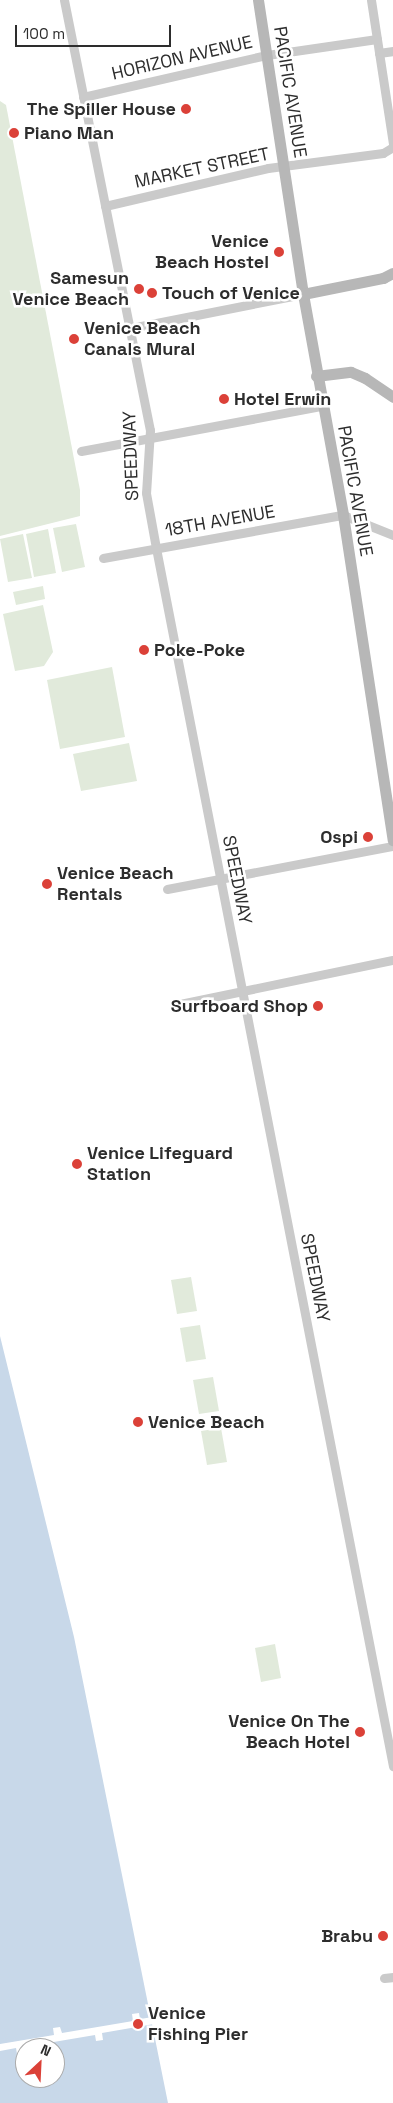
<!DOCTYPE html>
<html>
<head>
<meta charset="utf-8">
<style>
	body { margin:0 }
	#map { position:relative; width:393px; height:2103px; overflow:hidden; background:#fff; font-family:"Space Grotesk",sans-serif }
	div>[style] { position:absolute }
	.green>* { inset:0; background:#e1eadb }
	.water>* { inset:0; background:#c8d8e9 }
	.pier>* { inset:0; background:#fff }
	.street>* { height:9px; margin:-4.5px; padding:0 4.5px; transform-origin:4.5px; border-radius:4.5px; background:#cacaca }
	.secondary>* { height:11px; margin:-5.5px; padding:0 5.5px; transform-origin:5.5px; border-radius:5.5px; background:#b7b7b7 }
	.dots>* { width:14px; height:14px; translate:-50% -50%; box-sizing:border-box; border:2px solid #fff; border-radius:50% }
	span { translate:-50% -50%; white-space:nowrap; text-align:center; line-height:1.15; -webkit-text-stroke:5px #fff; paint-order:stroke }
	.street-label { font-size:18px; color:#2d2d2d }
	.poi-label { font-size:18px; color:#2d2d2d; font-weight:700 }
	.right { translate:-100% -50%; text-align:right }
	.left { translate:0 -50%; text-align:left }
	.north { position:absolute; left:15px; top:2038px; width:50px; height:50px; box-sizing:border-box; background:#fff; border:1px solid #ababab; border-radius:50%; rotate:25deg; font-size:14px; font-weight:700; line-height:20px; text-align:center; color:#2d2d2d }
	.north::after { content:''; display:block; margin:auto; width:18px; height:22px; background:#db4138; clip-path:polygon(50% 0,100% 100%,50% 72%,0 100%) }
	.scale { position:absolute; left:15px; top:25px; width:156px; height:22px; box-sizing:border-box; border:2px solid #2d2d2d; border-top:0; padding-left:6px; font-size:15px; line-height:18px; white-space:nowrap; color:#2d2d2d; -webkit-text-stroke:4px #fff; paint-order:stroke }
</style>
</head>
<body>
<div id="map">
	<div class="green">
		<i style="clip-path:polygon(0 101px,6px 105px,80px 490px,80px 516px,0 536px)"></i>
		<i style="clip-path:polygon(76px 524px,85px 567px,62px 572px,53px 528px)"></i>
		<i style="clip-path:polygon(48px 529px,56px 573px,34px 577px,26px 534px)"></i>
		<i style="clip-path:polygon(23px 534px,32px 578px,8px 582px,0 539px)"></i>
		<i style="clip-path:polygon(43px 586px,45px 599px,16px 605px,13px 592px)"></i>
		<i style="clip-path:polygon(43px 605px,53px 652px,44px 666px,15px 671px,3px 614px)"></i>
		<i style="clip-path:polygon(112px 667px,125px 737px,60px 749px,47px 680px)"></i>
		<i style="clip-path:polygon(129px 743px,137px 781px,81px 791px,73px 754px)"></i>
		<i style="clip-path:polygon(191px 1277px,197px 1311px,177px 1314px,171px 1280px)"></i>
		<i style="clip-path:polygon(200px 1325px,206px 1359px,186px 1362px,180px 1328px)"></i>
		<i style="clip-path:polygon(213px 1377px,219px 1411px,199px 1414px,193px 1380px)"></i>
		<i style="clip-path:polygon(221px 1428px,227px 1462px,207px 1465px,201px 1431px)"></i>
		<i style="clip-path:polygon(275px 1644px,281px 1678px,261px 1682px,255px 1648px)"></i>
	</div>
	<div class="water">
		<i style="clip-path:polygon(evenodd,0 1336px,74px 1637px,168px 2103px,0 2103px,0 1336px,25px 2048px,55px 2048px,55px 2078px,25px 2078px,25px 2048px)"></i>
	</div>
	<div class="pier">
		<i style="clip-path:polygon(139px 2013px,140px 2019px,153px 2017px,154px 2024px,102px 2033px,103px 2040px,96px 2041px,95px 2035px,24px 2047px,24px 2053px,17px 2054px,16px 2048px,0 2051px,0 2044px,54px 2035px,53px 2028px,60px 2027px,62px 2033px,133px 2021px,132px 2014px)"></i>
	</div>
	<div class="street">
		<i style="left:64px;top:0;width:439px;rotate:78.7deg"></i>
		<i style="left:150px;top:430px;width:63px;rotate:93.6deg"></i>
		<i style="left:146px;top:493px;width:56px;rotate:79.7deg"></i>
		<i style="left:156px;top:548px;width:1241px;rotate:78.99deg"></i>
		<i style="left:371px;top:0;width:145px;rotate:81.3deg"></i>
		<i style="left:379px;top:53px;width:14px;rotate:-8deg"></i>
		<i style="left:83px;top:97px;width:189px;rotate:-12.9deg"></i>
		<i style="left:267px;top:55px;width:111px;rotate:-8.3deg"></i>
		<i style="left:105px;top:206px;width:167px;rotate:-13.1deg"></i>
		<i style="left:268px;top:168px;width:116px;rotate:-7.4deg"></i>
		<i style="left:383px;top:153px;width:12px;rotate:-31deg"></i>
		<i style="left:131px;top:328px;width:175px;rotate:-11.2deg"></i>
		<i style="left:81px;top:451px;width:245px;rotate:-10.6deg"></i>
		<i style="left:103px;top:558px;width:244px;rotate:-10.2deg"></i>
		<i style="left:343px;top:515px;width:54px;rotate:21.8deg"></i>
		<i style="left:167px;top:889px;width:230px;rotate:-10.8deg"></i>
		<i style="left:180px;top:1004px;width:217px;rotate:-11.7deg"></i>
		<i style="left:384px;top:1978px;width:9px;rotate:-6deg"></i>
	</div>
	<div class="secondary">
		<i style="left:258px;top:0;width:297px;rotate:81.3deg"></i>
		<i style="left:303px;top:294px;width:225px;rotate:79.7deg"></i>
		<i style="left:343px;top:515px;width:329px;rotate:81.3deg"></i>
		<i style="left:303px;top:294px;width:82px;rotate:-11.3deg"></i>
		<i style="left:383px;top:278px;width:11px;rotate:-27deg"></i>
		<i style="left:316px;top:376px;width:35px;rotate:-7deg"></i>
		<i style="left:351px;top:372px;width:15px;rotate:23deg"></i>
		<i style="left:365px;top:378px;width:34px;rotate:34deg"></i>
	</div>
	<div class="dots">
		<i style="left:186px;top:109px;background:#db4138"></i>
		<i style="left:14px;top:133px;background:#db4138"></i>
		<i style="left:279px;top:252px;background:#db4138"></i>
		<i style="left:139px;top:289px;background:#db4138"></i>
		<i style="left:152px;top:293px;background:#db4138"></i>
		<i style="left:74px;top:339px;background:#db4138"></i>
		<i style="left:224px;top:399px;background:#db4138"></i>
		<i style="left:144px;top:650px;background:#db4138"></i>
		<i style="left:368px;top:837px;background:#db4138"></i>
		<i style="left:47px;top:884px;background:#db4138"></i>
		<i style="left:318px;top:1006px;background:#db4138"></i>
		<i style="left:77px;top:1164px;background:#db4138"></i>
		<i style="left:138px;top:1422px;background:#db4138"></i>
		<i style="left:360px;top:1732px;background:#db4138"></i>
		<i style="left:383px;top:1936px;background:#db4138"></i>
		<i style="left:138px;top:2024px;background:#db4138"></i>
	</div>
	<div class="street-label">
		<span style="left:182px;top:58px;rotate:-13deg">HORIZON AVENUE</span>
		<span style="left:290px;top:92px;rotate:81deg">PACIFIC AVENUE</span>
		<span style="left:202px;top:168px;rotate:-12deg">MARKET STREET</span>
		<span style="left:131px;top:456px;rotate:-92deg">SPEEDWAY</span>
		<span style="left:355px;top:491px;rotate:80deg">PACIFIC AVENUE</span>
		<span style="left:220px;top:521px;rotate:-10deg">18TH AVENUE</span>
		<span style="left:237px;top:880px;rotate:79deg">SPEEDWAY</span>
		<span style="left:315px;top:1278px;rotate:79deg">SPEEDWAY</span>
	</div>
	<div class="poi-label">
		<span class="right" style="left:176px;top:109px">The Spiller House</span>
		<span class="left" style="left:24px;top:133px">Piano Man</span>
		<span class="right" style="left:269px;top:252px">Venice<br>Beach Hostel</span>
		<span class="right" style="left:129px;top:289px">Samesun<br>Venice Beach</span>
		<span class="left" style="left:162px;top:293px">Touch of Venice</span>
		<span class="left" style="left:84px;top:339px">Venice Beach<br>Canals Mural</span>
		<span class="left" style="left:234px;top:399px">Hotel Erwin</span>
		<span class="left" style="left:154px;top:650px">Poke-Poke</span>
		<span class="right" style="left:358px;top:837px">Ospi</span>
		<span class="left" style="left:57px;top:884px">Venice Beach<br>Rentals</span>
		<span class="right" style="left:308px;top:1006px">Surfboard Shop</span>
		<span class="left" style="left:87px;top:1164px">Venice Lifeguard<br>Station</span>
		<span class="left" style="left:148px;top:1422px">Venice Beach</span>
		<span class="right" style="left:350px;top:1732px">Venice On The<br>Beach Hotel</span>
		<span class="right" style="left:373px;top:1936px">Brabu</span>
		<span class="left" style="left:148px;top:2024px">Venice<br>Fishing Pier</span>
	</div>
	<div class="north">N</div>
	<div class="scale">100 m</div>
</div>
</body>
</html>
